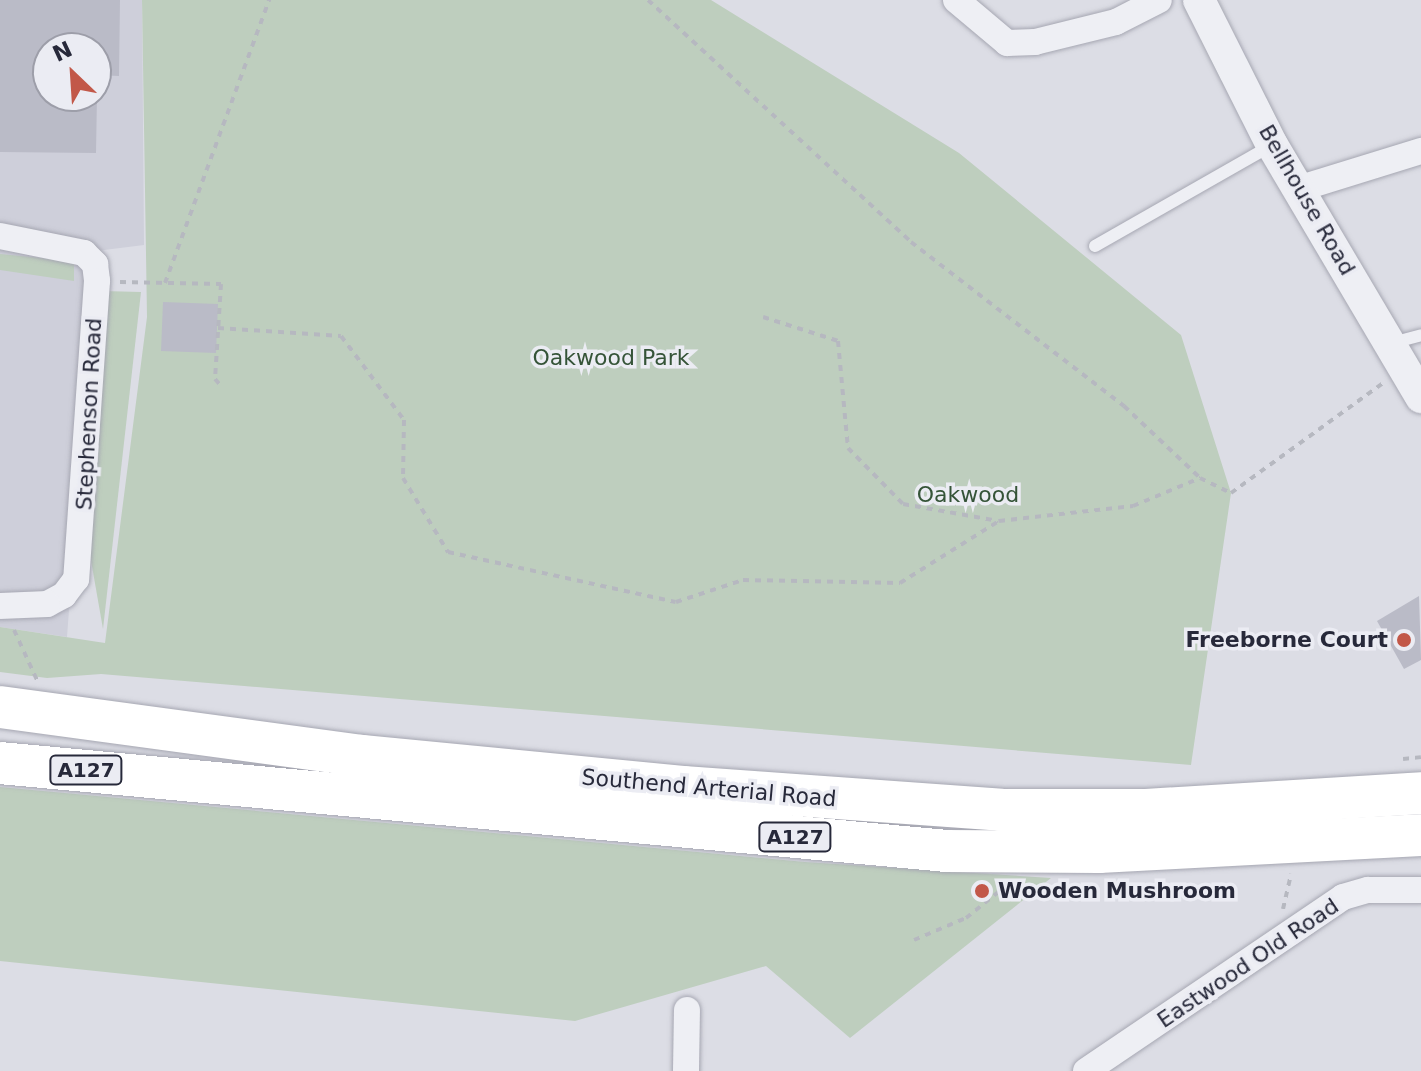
<!DOCTYPE html>
<html>
<head>
<meta charset="utf-8">
<style>
	body { margin:0 }
	#map { position:relative; width:1421px; height:1071px; overflow:hidden; background:#dcdde5; font-family:"DejaVu Sans",sans-serif }
	div>[style] { position:absolute }
	.built>* { inset:0; background:#cecfda }
	.green>* { inset:0; background:#becebe }
	.building>* { inset:0; background:#babbc7 }
	.path>* { height:4px; margin-top:-2px; transform-origin:0; background:repeating-linear-gradient(90deg,#b6b8c0 0 6px,transparent 0 12px) }
	.roads { filter:drop-shadow(0 0 2px #a6a7b2) drop-shadow(0 0 2px #a6a7b2) }
	.service>* { height:12px; margin:-6px; padding:0 6px; transform-origin:6px; border-radius:6px; background:#eeeff4 }
	.minor>* { height:26px; margin:-13px; padding:0 13px; transform-origin:13px; border-radius:13px; background:#eeeff4 }
	.tertiary>* { height:32px; margin:-16px; padding:0 16px; transform-origin:16px; border-radius:16px; background:#eeeff4 }
	.trunk>* { height:42px; margin:-21px; padding:0 21px; transform-origin:21px; border-radius:21px; background:#fff }
	.dots>* { width:22px; height:22px; translate:-50% -50%; box-sizing:border-box; border:4px solid #ebecf3; border-radius:50% }
	span { translate:-50% -50%; white-space:nowrap; text-align:center; line-height:1.15; -webkit-text-stroke:7px #ebecf3; paint-order:stroke }
	.shield-label span { padding:2px 6px; background:#ebecf3; border:2px solid; border-radius:6px; -webkit-text-stroke-width:0 }
	.shield-label { font-size:20px; color:#27293a; font-weight:700 }
	.street-label { font-size:22px; color:#27293a }
	.park-label { font-size:22px; color:#355438 }
	.poi-label { font-size:22px; color:#27293a; font-weight:700 }
	.right { translate:-100% -50%; text-align:right }
	.left { translate:0 -50%; text-align:left }
	.north { position:absolute; left:32px; top:32px; width:80px; height:80px; box-sizing:border-box; background:#ebecf3; border:2px solid #9d9ea9; border-radius:50%; rotate:335deg; font-size:22px; font-weight:700; line-height:32px; text-align:center; color:#27293a }
	.north::after { content:''; display:block; margin:auto; width:28px; height:36px; background:#c25849; clip-path:polygon(50% 0,100% 100%,50% 72%,0 100%) }
</style>
</head>
<body>
<div id="map">
	<div class="built">
		<i style="clip-path:polygon(evenodd,0 0,142px 0,144px 245px,96px 251px,67px 637px,0 627px,0 0,48px 48px,96px 48px,96px 96px,48px 96px,48px 48px)"></i>
	</div>
	<div class="green">
		<i style="clip-path:polygon(142px 0,711px 0,959px 153px,1181px 335px,1231px 493px,1191px 765px,101px 674px,47px 678px,0 672px,0 627px,105px 643px,147px 317px)"></i>
		<i style="clip-path:polygon(0 254px,74px 261px,74px 281px,0 270px)"></i>
		<i style="clip-path:polygon(103px 291px,141px 292px,103px 629px,83px 515px)"></i>
		<i style="clip-path:polygon(0 787px,805px 862px,1051px 878px,850px 1038px,766px 966px,575px 1021px,0 961px)"></i>
	</div>
	<div class="building">
		<i style="clip-path:polygon(0 0,120px 0,119px 76px,96px 75px,96px 48px,48px 48px,48px 96px,97px 96px,96px 153px,0 152px)"></i>
		<i style="clip-path:polygon(163px 302px,218px 304px,216px 353px,161px 351px)"></i>
		<i style="clip-path:polygon(1419px 596px,1421px 660px,1404px 669px,1377px 621px)"></i>
	</div>
	<div class="path">
		<i style="left:648px;top:0;width:357px;rotate:42.6deg"></i>
		<i style="left:911px;top:242px;width:269px;rotate:37.6deg"></i>
		<i style="left:1124px;top:406px;width:103px;rotate:43.4deg"></i>
		<i style="left:120px;top:282px;width:101px;rotate:1.1deg"></i>
		<i style="left:221px;top:284px;width:95px;rotate:93.6deg"></i>
		<i style="left:215px;top:379px;width:9px;rotate:49deg"></i>
		<i style="left:165px;top:283px;width:302px;rotate:-69.8deg"></i>
		<i style="left:763px;top:317px;width:79px;rotate:17.7deg"></i>
		<i style="left:838px;top:341px;width:107px;rotate:84.7deg"></i>
		<i style="left:848px;top:448px;width:78px;rotate:45.5deg"></i>
		<i style="left:903px;top:504px;width:97px;rotate:10.1deg"></i>
		<i style="left:218px;top:328px;width:123px;rotate:3.7deg"></i>
		<i style="left:341px;top:336px;width:105px;rotate:53.1deg"></i>
		<i style="left:404px;top:420px;width:58px;rotate:91deg"></i>
		<i style="left:403px;top:478px;width:87px;rotate:58.7deg"></i>
		<i style="left:448px;top:552px;width:233px;rotate:12.4deg"></i>
		<i style="left:676px;top:602px;width:71px;rotate:-18.2deg"></i>
		<i style="left:743px;top:580px;width:157px;rotate:1.1deg"></i>
		<i style="left:900px;top:583px;width:117px;rotate:-32.1deg"></i>
		<i style="left:999px;top:521px;width:135px;rotate:-6.4deg"></i>
		<i style="left:1133px;top:506px;width:73px;rotate:-22.7deg"></i>
		<i style="left:1200px;top:478px;width:34px;rotate:26deg"></i>
		<i style="left:1231px;top:493px;width:188px;rotate:-35.9deg"></i>
		<i style="left:14px;top:630px;width:55px;rotate:65.3deg"></i>
		<i style="left:1403px;top:759px;width:18px;rotate:-6deg"></i>
		<i style="left:1283px;top:909px;width:36px;rotate:-77deg"></i>
		<i style="left:914px;top:940px;width:56px;rotate:-22.9deg"></i>
		<i style="left:966px;top:918px;width:53px;rotate:-38.8deg"></i>
	</div>
	<div class="roads">
		<div class="service">
			<i style="left:1095px;top:246px;width:204px;rotate:-29.7deg"></i>
			<i style="left:1392px;top:343px;width:30px;rotate:-15deg"></i>
		</div>
		<div class="minor">
			<i style="left:956px;top:0;width:67px;rotate:40.1deg"></i>
			<i style="left:1007px;top:43px;width:28px;rotate:-2deg"></i>
			<i style="left:1035px;top:42px;width:83px;rotate:-13.9deg"></i>
			<i style="left:1116px;top:22px;width:48px;rotate:-27.1deg"></i>
			<i style="left:1298px;top:189px;width:129px;rotate:-17.2deg"></i>
			<i style="left:0;top:236px;width:86px;rotate:11.4deg"></i>
			<i style="left:84px;top:253px;width:16px;rotate:45deg"></i>
			<i style="left:95px;top:264px;width:17px;rotate:83deg"></i>
			<i style="left:97px;top:281px;width:299px;rotate:94deg"></i>
			<i style="left:76px;top:579px;width:20px;rotate:127deg"></i>
			<i style="left:64px;top:595px;width:19px;rotate:152deg"></i>
			<i style="left:47px;top:604px;width:47px;rotate:177.6deg"></i>
			<i style="left:686px;top:1071px;width:61px;rotate:-89.1deg"></i>
			<i style="left:1086px;top:1071px;width:310px;rotate:-34.1deg"></i>
			<i style="left:1343px;top:897px;width:26px;rotate:-16deg"></i>
			<i style="left:1368px;top:890px;width:53px"></i>
		</div>
		<div class="tertiary">
			<i style="left:1199px;top:0;width:162px;rotate:63.3deg"></i>
			<i style="left:1272px;top:145px;width:293px;rotate:59.4deg"></i>
		</div>
		<div class="trunk">
			<i style="left:0;top:707px;width:365px;rotate:7.7deg"></i>
			<i style="left:362px;top:756px;width:322px;rotate:5.5deg"></i>
			<i style="left:683px;top:787px;width:319px;rotate:4.1deg"></i>
			<i style="left:1001px;top:810px;width:145px"></i>
			<i style="left:1146px;top:810px;width:276px;rotate:-3.5deg"></i>
			<i style="left:0;top:763px;width:950px;rotate:5.31deg"></i>
			<i style="left:946px;top:851px;width:153px;rotate:0.4deg"></i>
			<i style="left:1099px;top:852px;width:322px;rotate:-3deg"></i>
		</div>
	</div>
	<div class="dots">
		<i style="left:1404px;top:640px;background:#c25849"></i>
		<i style="left:982px;top:891px;background:#c25849"></i>
	</div>
	<div class="shield-label">
		<span style="left:86px;top:770px">A127</span>
		<span style="left:795px;top:837px">A127</span>
	</div>
	<div class="street-label">
		<span style="left:1307px;top:200px;rotate:60deg">Bellhouse Road</span>
		<span style="left:89px;top:414px;rotate:-87deg">Stephenson Road</span>
		<span style="left:709px;top:788px;rotate:5deg">Southend Arterial Road</span>
		<span style="left:1248px;top:963px;rotate:-34deg">Eastwood Old Road</span>
	</div>
	<div class="park-label">
		<span style="left:611px;top:358px">Oakwood Park</span>
		<span style="left:968px;top:495px">Oakwood</span>
	</div>
	<div class="poi-label">
		<span class="right" style="left:1388px;top:640px">Freeborne Court</span>
		<span class="left" style="left:998px;top:891px">Wooden Mushroom</span>
	</div>
	<div class="north">N</div>
</div>
</body>
</html>
